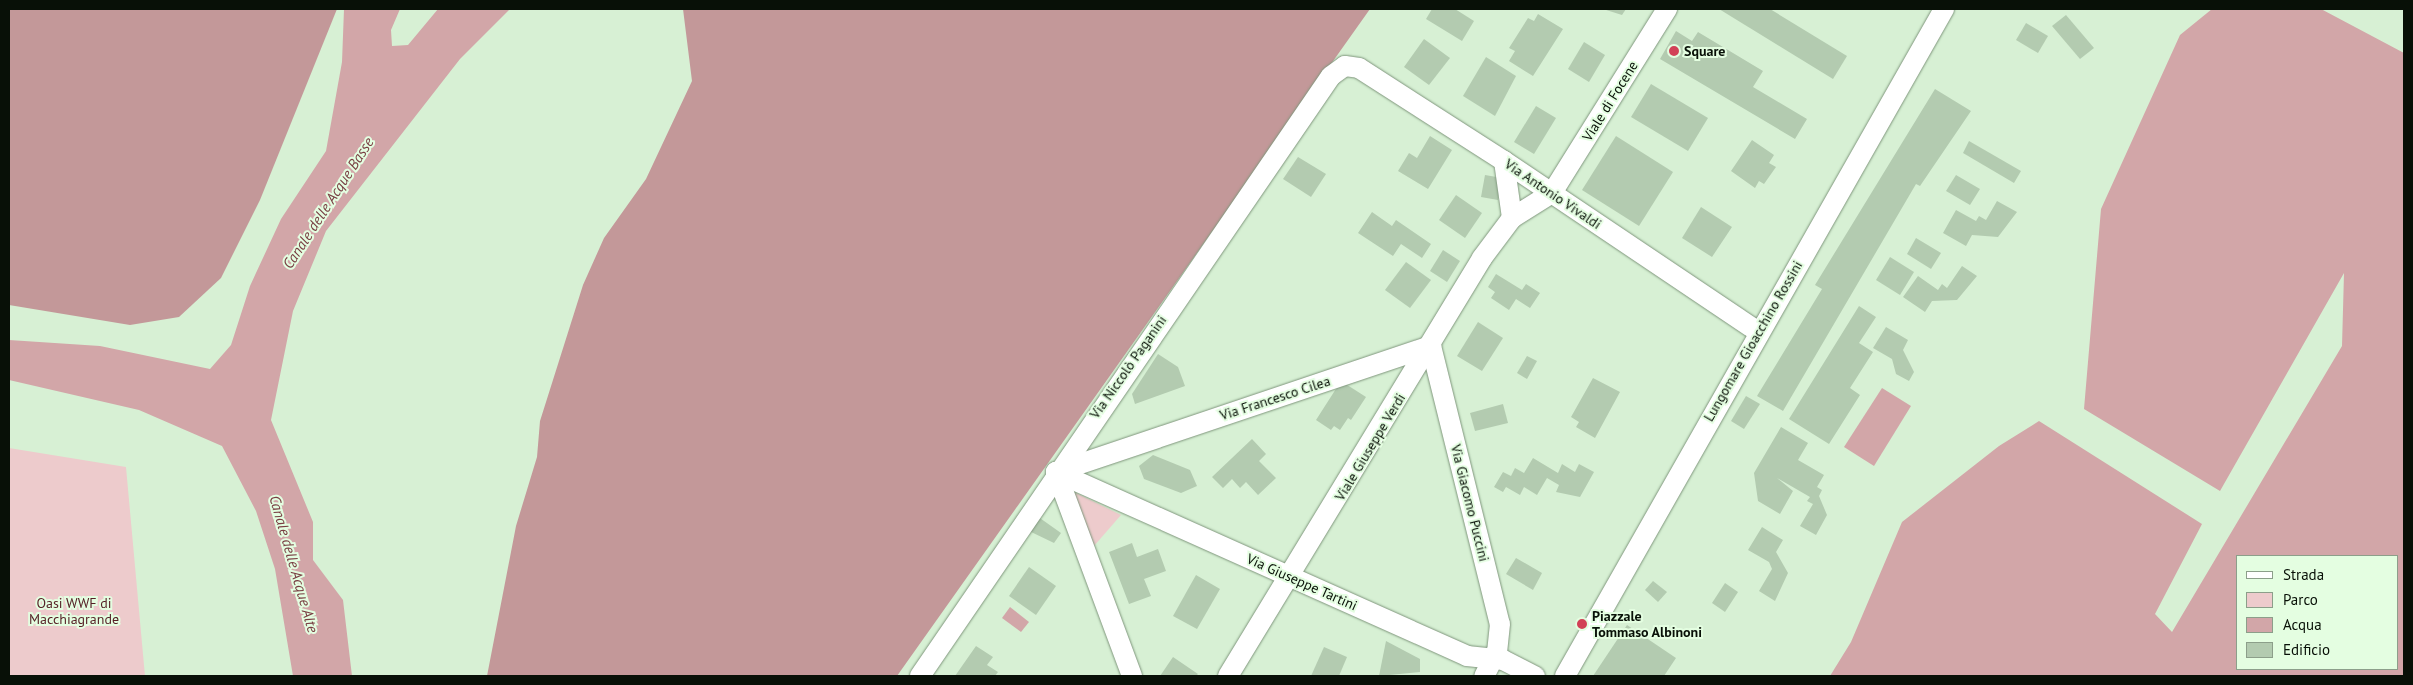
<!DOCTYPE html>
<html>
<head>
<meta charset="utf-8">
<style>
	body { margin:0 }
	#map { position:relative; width:2413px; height:685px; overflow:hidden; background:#d7f0d4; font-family:"PT Sans",sans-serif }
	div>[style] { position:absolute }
	.green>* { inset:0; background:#edcbcc }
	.forest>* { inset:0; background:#c39899 }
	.water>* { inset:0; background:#d2a6a8 }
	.building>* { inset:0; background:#b3cbb0 }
	.roads { filter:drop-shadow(0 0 1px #7f967c) drop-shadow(0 0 1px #7f967c) }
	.minor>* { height:20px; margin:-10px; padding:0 10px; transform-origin:10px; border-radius:10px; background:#fff }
	.dots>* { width:14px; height:14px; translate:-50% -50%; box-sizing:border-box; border:2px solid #e4fee1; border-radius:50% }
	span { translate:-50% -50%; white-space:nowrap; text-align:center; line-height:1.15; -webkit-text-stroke:4px #e4fee1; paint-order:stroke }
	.poi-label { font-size:14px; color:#081007; font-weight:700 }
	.left { translate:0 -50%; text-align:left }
	.street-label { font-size:14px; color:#081007 }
	.park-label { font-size:14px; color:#551f25 }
	.water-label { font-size:15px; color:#783e42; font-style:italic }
	.frame { position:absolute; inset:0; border:10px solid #081007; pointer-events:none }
	.legend { position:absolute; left:2236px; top:555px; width:162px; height:115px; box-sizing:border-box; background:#e4fee1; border:1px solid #8c9f8a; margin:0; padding:6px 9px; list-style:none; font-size:15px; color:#081007 }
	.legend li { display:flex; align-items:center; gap:10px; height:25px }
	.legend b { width:25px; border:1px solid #8c9f8a }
</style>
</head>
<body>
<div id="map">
	<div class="green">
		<i style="clip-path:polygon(9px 448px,126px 467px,145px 676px,9px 676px)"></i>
		<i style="clip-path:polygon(1074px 492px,1121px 515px,1094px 546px)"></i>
	</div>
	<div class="forest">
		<i style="clip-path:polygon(9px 9px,337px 9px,260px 200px,221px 278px,179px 317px,130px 325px,9px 305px)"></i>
		<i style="clip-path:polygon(683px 9px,1370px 9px,897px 676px,487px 676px,516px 526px,537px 457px,540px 421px,583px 285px,604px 238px,646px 179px,692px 81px)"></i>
	</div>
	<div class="water">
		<i style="clip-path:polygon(344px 9px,400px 9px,391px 30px,392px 46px,408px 45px,438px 9px,510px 9px,460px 59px,326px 231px,293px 311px,271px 420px,313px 522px,313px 560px,343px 600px,352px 676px,293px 676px,275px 569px,256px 511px,222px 446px,139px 410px,9px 380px,9px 340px,100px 346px,210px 369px,231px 345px,250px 286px,281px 219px,326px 151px,342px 62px)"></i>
		<i style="clip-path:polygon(evenodd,2212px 9px,2321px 9px,2404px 53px,2404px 676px,1830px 676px,1851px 642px,1902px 522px,1999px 446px,2039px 421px,2202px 524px,2155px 614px,2172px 632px,2342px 346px,2344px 273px,2220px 491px,2084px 409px,2101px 209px,2180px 35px,2212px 9px,2397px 556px,2397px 669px,2237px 669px,2237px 556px,2397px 556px)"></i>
		<i style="clip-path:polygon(1882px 388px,1911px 406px,1874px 466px,1844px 447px)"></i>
		<i style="clip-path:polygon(1010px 607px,1029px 622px,1021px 632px,1002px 618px)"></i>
	</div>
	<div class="building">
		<i style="clip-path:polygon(1432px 9px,1455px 9px,1474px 21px,1462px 41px,1426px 19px)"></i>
		<i style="clip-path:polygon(1603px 9px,1626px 9px,1622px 15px)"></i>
		<i style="clip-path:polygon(1719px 9px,1770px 9px,1847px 56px,1833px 79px)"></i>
		<i style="clip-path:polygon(1538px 14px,1563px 29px,1533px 76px,1509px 61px,1515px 51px,1509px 48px,1528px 18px,1534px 21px)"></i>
		<i style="clip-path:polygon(2066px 15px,2094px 48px,2080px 59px,2052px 26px)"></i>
		<i style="clip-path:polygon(2026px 23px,2048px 36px,2038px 53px,2016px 40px)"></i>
		<i style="clip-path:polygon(1676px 31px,1692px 41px,1698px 32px,1763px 71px,1753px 87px,1807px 119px,1795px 139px,1660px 59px)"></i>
		<i style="clip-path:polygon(1424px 39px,1450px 58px,1429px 85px,1404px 67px)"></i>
		<i style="clip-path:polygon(1584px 42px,1605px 55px,1589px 82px,1568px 69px)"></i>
		<i style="clip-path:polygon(1486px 57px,1516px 76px,1495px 116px,1463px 96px)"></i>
		<i style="clip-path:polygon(1651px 84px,1708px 118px,1688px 151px,1631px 117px)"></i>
		<i style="clip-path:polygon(1935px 89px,1971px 111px,1920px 186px,1916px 184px,1783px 411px,1757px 396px,1822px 289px,1815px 285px)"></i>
		<i style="clip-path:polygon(1536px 106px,1556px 118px,1534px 154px,1514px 142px)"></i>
		<i style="clip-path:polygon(1430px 136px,1452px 150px,1428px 189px,1398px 171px,1409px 153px,1417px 158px)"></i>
		<i style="clip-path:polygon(1616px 136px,1673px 172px,1639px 226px,1582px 190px)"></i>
		<i style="clip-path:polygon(1752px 140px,1774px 155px,1769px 163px,1776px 167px,1764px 184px,1759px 181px,1755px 188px,1731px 171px)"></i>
		<i style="clip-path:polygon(1969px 141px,2021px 171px,2014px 183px,1963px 153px)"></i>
		<i style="clip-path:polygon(1298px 157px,1326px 174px,1311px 197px,1283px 179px)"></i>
		<i style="clip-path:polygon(1485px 175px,1502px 178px,1498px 200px,1481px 197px)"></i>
		<i style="clip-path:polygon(1956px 175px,1980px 189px,1970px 205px,1946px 191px)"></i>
		<i style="clip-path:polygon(1456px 195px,1482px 213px,1465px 238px,1439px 220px)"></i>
		<i style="clip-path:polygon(1997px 201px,2017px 212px,1998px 237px,1972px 235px,1966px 246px,1943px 233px,1956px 210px,1976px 221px,1979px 216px,1986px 220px)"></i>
		<i style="clip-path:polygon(1701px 207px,1732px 227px,1712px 257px,1682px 238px)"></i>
		<i style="clip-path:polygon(1372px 212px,1392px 226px,1396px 220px,1431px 244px,1422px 258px,1401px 244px,1393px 256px,1358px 233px)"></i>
		<i style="clip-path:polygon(1916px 238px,1941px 253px,1931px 269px,1907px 254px)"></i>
		<i style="clip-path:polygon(1443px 250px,1460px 261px,1447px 282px,1430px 271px)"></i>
		<i style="clip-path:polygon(1890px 257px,1914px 272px,1900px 295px,1876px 280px)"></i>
		<i style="clip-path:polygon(1406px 262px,1431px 280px,1410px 308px,1385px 290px)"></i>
		<i style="clip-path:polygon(1962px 266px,1977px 276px,1957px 300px,1932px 301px,1925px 312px,1903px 297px,1918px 276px,1938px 290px,1942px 284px,1947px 288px)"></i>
		<i style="clip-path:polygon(1496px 274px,1522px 290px,1526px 284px,1540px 293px,1530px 308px,1516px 299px,1509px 310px,1491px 298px,1495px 292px,1488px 287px)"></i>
		<i style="clip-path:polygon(1859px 306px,1876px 317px,1859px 343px,1873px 352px,1850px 388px,1860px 395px,1829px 444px,1789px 419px)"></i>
		<i style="clip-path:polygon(1478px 322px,1503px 338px,1482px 371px,1457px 356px)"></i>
		<i style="clip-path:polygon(1886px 327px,1908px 340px,1903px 350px,1914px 372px,1909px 381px,1896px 374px,1892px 359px,1873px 348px)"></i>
		<i style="clip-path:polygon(1158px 354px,1178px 367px,1185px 386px,1135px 404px,1132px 394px)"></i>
		<i style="clip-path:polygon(1527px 356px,1537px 361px,1527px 379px,1517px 373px)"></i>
		<i style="clip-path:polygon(1593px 378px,1620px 392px,1595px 438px,1576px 427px,1579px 422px,1571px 417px)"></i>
		<i style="clip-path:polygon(1341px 381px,1366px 397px,1351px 420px,1348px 418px,1340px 430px,1334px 426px,1331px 430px,1316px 420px)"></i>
		<i style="clip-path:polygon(1746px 396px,1760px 404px,1744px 429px,1731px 421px)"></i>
		<i style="clip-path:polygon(1503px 404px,1508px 423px,1475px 431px,1470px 413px)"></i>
		<i style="clip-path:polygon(1781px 427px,1808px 443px,1798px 460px,1824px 475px,1817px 487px,1822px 490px,1819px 496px,1827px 515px,1816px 535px,1800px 526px,1813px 504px,1807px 501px,1810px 497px,1777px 478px,1793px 491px,1780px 514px,1758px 501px,1754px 473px)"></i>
		<i style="clip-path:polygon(1252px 439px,1266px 454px,1259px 461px,1276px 478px,1258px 495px,1246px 482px,1240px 488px,1232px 479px,1223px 488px,1212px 477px)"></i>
		<i style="clip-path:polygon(1153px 455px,1190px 470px,1197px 486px,1181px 493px,1144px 479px,1139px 466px)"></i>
		<i style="clip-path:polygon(1533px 458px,1558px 473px,1562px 464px,1575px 472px,1579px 464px,1594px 472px,1580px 497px,1556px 492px,1559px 485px,1547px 478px,1537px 495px,1524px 487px,1520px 495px,1506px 487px,1503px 492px,1494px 487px,1503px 472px,1511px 476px,1515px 468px,1524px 473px)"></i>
		<i style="clip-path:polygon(1037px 516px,1061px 533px,1054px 543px,1027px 530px)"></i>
		<i style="clip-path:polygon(1762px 527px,1783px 540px,1776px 552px,1788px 573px,1775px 601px,1759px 591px,1772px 569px,1769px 562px,1748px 550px)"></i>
		<i style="clip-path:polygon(1132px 543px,1137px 557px,1158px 549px,1166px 571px,1144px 579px,1151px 596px,1129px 604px,1109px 552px)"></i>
		<i style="clip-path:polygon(1516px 558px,1542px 573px,1533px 590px,1506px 574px)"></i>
		<i style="clip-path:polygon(1029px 567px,1056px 586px,1036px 615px,1009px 596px)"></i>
		<i style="clip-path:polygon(1196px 575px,1220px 589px,1197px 629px,1173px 616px)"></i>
		<i style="clip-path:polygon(1653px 581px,1667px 592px,1658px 602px,1645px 590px)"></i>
		<i style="clip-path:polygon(1725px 583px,1738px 592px,1725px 612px,1712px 603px)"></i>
		<i style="clip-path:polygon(1627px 625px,1676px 658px,1664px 676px,1593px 676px)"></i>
		<i style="clip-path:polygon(1386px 641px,1420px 659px,1420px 672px,1379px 676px)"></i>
		<i style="clip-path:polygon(976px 646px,993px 657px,987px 665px,998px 672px,995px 676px,955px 676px)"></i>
		<i style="clip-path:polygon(1324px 647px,1347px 657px,1339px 676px,1311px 676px)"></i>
		<i style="clip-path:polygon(1173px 657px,1198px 674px,1196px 676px,1160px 676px)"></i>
	</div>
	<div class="roads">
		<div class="minor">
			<i style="left:1504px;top:161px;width:58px;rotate:82deg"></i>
			<i style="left:1512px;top:218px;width:47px;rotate:-32deg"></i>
			<i style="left:1552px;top:193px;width:217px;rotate:-58deg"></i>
			<i style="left:1056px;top:472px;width:450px;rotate:24.1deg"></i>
			<i style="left:1467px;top:656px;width:36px;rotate:6deg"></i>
			<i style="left:1503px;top:660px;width:36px;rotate:27deg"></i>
			<i style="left:920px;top:676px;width:727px;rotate:-55.59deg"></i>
			<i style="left:1331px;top:76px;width:17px;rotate:-36deg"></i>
			<i style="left:1345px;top:66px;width:14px;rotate:8deg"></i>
			<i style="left:1359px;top:68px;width:172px;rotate:32.7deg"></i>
			<i style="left:1504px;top:161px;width:306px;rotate:33.9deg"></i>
			<i style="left:1132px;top:676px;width:218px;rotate:-110.4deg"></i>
			<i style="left:1056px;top:472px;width:396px;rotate:-18.6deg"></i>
			<i style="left:1431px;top:346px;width:286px;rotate:76.1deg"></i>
			<i style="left:1500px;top:624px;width:27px;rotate:96deg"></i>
			<i style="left:1497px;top:651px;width:28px;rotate:117deg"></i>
			<i style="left:1228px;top:676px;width:489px;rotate:-58.7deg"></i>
			<i style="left:1482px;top:258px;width:50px;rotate:-53.1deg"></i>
			<i style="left:1565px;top:676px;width:767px;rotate:-60.39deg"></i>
		</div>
	</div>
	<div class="dots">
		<i style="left:1674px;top:51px;background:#d24157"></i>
		<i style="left:1582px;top:624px;background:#d24157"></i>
	</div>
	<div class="poi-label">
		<span class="left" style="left:1684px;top:51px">Square</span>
		<span class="left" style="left:1592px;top:624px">Piazzale<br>Tommaso Albinoni</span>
	</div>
	<div class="street-label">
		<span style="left:1610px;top:101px;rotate:-58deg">Viale di Focene</span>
		<span style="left:1553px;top:194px;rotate:34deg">Via Antonio Vivaldi</span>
		<span style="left:1753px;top:341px;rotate:-60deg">Lungomare Gioacchino Rossini</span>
		<span style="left:1128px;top:367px;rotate:-55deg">Via Niccolò Paganini</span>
		<span style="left:1275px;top:398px;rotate:-18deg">Via Francesco Cilea</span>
		<span style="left:1370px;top:447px;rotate:-59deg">Viale Giuseppe Verdi</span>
		<span style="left:1470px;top:503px;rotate:76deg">Via Giacomo Puccini</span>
		<span style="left:1302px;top:582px;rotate:24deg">Via Giuseppe Tartini</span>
	</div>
	<div class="park-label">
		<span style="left:74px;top:611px">Oasi WWF di<br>Macchiagrande</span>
	</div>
	<div class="water-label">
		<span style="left:328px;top:203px;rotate:-57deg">Canale delle Acque Basse</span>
		<span style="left:294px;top:564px;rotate:74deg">Canale delle Acque Alte</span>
	</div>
	<div class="frame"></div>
	<ul class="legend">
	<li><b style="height:6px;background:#fff"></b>Strada</li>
	<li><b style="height:14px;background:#edcbcc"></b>Parco</li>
	<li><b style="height:14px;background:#d2a6a8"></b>Acqua</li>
	<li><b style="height:14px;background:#b3cbb0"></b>Edificio</li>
	</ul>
</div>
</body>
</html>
